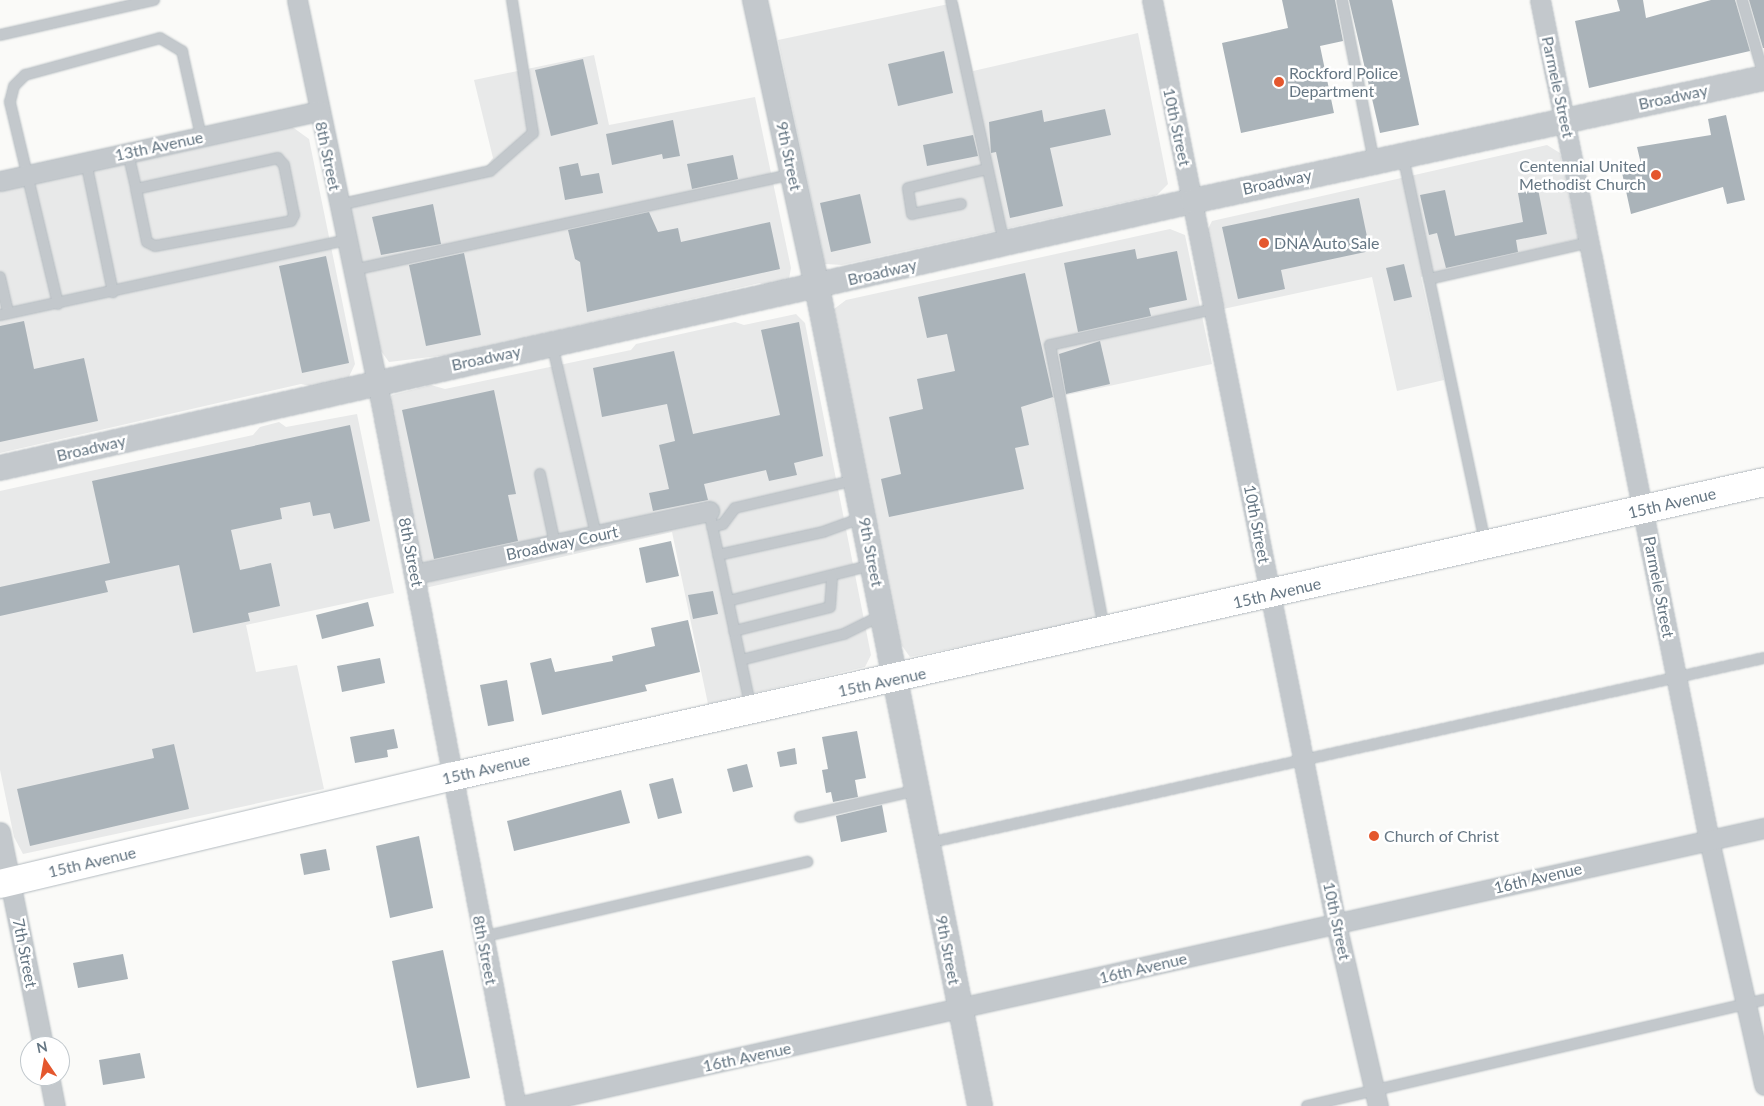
<!DOCTYPE html>
<html>
<head>
<meta charset="utf-8">
<style>
	body { margin:0 }
	#map { position:relative; width:1764px; height:1106px; overflow:hidden; background:#fafaf8; font-family:Lato,sans-serif }
	div>[style] { position:absolute }
	.built>* { inset:0; background:#e8e9e9 }
	.building>* { inset:0; background:#aab3b9 }
	.roads { filter:drop-shadow(0 0 1px #b3babf) drop-shadow(0 0 1px #b3babf) }
	.service>* { height:10px; margin:-5px; padding:0 5px; transform-origin:5px; border-radius:5px; background:#c3c8cc }
	.minor>* { height:19px; margin:-9.5px; padding:0 9.5px; transform-origin:9.5px; border-radius:9.5px; background:#c3c8cc }
	.tertiary>* { height:24px; margin:-12px; padding:0 12px; transform-origin:12px; border-radius:12px; background:#c3c8cc }
	.secondary>* { height:28px; margin:-14px; padding:0 14px; transform-origin:14px; border-radius:14px; background:#fff }
	.dots>* { width:14px; height:14px; translate:-50% -50%; box-sizing:border-box; border:2px solid #fff; border-radius:50% }
	span { translate:-50% -50%; white-space:nowrap; text-align:center; line-height:1.15; -webkit-text-stroke:5px #fff; paint-order:stroke }
	.poi-label { font-size:16px; color:#657683 }
	.left { translate:0 -50%; text-align:left }
	.right { translate:-100% -50%; text-align:right }
	.street-label { font-size:16px; color:#657683 }
	.north { position:absolute; left:20px; top:1036px; width:50px; height:50px; box-sizing:border-box; background:#fff; border:1px solid #c1c8cd; border-radius:50%; rotate:348deg; font-size:14px; font-weight:700; line-height:20px; text-align:center; color:#657683 }
	.north::after { content:''; display:block; margin:auto; width:18px; height:22px; background:#e4572e; clip-path:polygon(50% 0,100% 100%,50% 72%,0 100%) }
</style>
</head>
<body>
<div id="map">
	<div class="built">
		<i style="clip-path:polygon(958px 2px,973px 71px,1138px 33px,1168px 184px,1157px 195px,842px 265px,825px 264px,778px 40px)"></i>
		<i style="clip-path:polygon(594px 55px,609px 125px,755px 97px,791px 268px,789px 279px,772px 288px,760px 283px,455px 354px,389px 362px,381px 351px,344px 197px,485px 168px,493px 158px,474px 80px)"></i>
		<i style="clip-path:polygon(291px 126px,309px 139px,355px 364px,347px 381px,315px 387px,301px 384px,0 453px,0 190px)"></i>
		<i style="clip-path:polygon(1547px 145px,1560px 153px,1578px 239px,1421px 277px,1444px 380px,1397px 391px,1372px 277px,1223px 309px,1206px 233px,1212px 221px)"></i>
		<i style="clip-path:polygon(1170px 229px,1185px 235px,1212px 364px,1053px 398px,1097px 619px,910px 657px,900px 643px,834px 309px,846px 300px)"></i>
		<i style="clip-path:polygon(796px 314px,805px 323px,871px 655px,865px 667px,708px 704px,672px 532px,425px 588px,389px 400px,392px 395px,431px 385px,445px 389px,631px 350px,636px 344px,735px 322px,744px 325px)"></i>
		<i style="clip-path:polygon(357px 414px,394px 593px,246px 625px,256px 672px,297px 665px,324px 789px,23px 854px,14px 837px,0 770px,0 491px,253px 435px,260px 427px,279px 422px,286px 427px)"></i>
	</div>
	<div class="building">
		<i style="clip-path:polygon(1282px 0,1335px 0,1343px 41px,1320px 46px,1334px 113px,1241px 133px,1222px 43px,1288px 28px)"></i>
		<i style="clip-path:polygon(1349px 0,1392px 0,1419px 125px,1380px 133px)"></i>
		<i style="clip-path:polygon(1617px 0,1643px 0,1646px 18px,1711px 0,1735px 0,1750px 51px,1589px 88px,1575px 21px,1620px 11px)"></i>
		<i style="clip-path:polygon(1749px 0,1764px 0,1764px 48px,1763px 48px)"></i>
		<i style="clip-path:polygon(944px 51px,953px 93px,898px 106px,888px 64px)"></i>
		<i style="clip-path:polygon(583px 59px,598px 124px,551px 136px,535px 70px)"></i>
		<i style="clip-path:polygon(1105px 109px,1111px 135px,1050px 148px,1063px 206px,1010px 218px,996px 152px,991px 153px,989px 122px,1042px 110px,1044px 122px)"></i>
		<i style="clip-path:polygon(1726px 115px,1745px 200px,1727px 204px,1723px 187px,1631px 214px,1621px 168px,1641px 164px,1637px 147px,1711px 135px,1708px 119px)"></i>
		<i style="clip-path:polygon(673px 120px,680px 156px,663px 159px,662px 154px,612px 165px,606px 134px)"></i>
		<i style="clip-path:polygon(973px 135px,978px 156px,927px 166px,923px 145px)"></i>
		<i style="clip-path:polygon(733px 155px,738px 179px,692px 189px,687px 164px)"></i>
		<i style="clip-path:polygon(578px 163px,581px 176px,599px 173px,603px 193px,565px 200px,559px 167px)"></i>
		<i style="clip-path:polygon(1538px 189px,1547px 234px,1516px 240px,1518px 252px,1446px 268px,1437px 233px,1429px 235px,1420px 195px,1445px 190px,1455px 236px,1523px 222px,1518px 193px)"></i>
		<i style="clip-path:polygon(860px 194px,871px 243px,831px 252px,820px 203px)"></i>
		<i style="clip-path:polygon(1359px 198px,1370px 251px,1281px 270px,1285px 289px,1238px 299px,1222px 227px)"></i>
		<i style="clip-path:polygon(433px 204px,441px 244px,381px 255px,372px 217px)"></i>
		<i style="clip-path:polygon(649px 212px,658px 232px,678px 228px,681px 242px,770px 222px,780px 269px,587px 312px,580px 262px,575px 259px,568px 230px)"></i>
		<i style="clip-path:polygon(1135px 249px,1137px 259px,1177px 251px,1187px 300px,1149px 308px,1151px 316px,1078px 332px,1064px 263px)"></i>
		<i style="clip-path:polygon(464px 253px,481px 335px,426px 346px,409px 265px)"></i>
		<i style="clip-path:polygon(326px 256px,349px 363px,302px 373px,279px 266px)"></i>
		<i style="clip-path:polygon(1404px 264px,1412px 297px,1394px 301px,1386px 268px)"></i>
		<i style="clip-path:polygon(1025px 273px,1053px 397px,1021px 407px,1029px 445px,1015px 448px,1024px 489px,889px 517px,881px 479px,901px 474px,889px 417px,923px 409px,917px 379px,955px 371px,947px 334px,927px 338px,918px 297px)"></i>
		<i style="clip-path:polygon(24px 321px,34px 369px,84px 358px,98px 421px,0 442px,0 326px)"></i>
		<i style="clip-path:polygon(799px 322px,823px 456px,794px 463px,797px 475px,769px 481px,766px 470px,704px 484px,708px 500px,653px 511px,649px 493px,669px 489px,659px 445px,675px 441px,667px 404px,602px 417px,593px 368px,674px 351px,693px 434px,780px 415px,761px 330px)"></i>
		<i style="clip-path:polygon(1100px 341px,1110px 384px,1066px 394px,1059px 354px)"></i>
		<i style="clip-path:polygon(494px 390px,516px 494px,508px 495px,518px 541px,434px 559px,402px 410px)"></i>
		<i style="clip-path:polygon(350px 425px,370px 521px,334px 529px,330px 513px,313px 516px,310px 502px,280px 508px,282px 519px,231px 530px,240px 570px,271px 563px,280px 606px,248px 613px,250px 621px,193px 633px,179px 565px,105px 581px,108px 592px,0 616px,0 587px,110px 563px,92px 481px)"></i>
		<i style="clip-path:polygon(671px 541px,679px 576px,646px 583px,639px 548px)"></i>
		<i style="clip-path:polygon(713px 591px,718px 614px,693px 619px,688px 595px)"></i>
		<i style="clip-path:polygon(368px 602px,374px 626px,322px 639px,316px 615px)"></i>
		<i style="clip-path:polygon(688px 620px,700px 672px,645px 685px,647px 691px,542px 715px,530px 663px,551px 658px,555px 672px,613px 661px,612px 656px,655px 646px,651px 628px)"></i>
		<i style="clip-path:polygon(380px 658px,385px 683px,342px 692px,337px 666px)"></i>
		<i style="clip-path:polygon(507px 680px,514px 721px,488px 726px,480px 685px)"></i>
		<i style="clip-path:polygon(394px 729px,398px 748px,387px 750px,388px 757px,355px 763px,350px 737px)"></i>
		<i style="clip-path:polygon(857px 731px,866px 778px,855px 780px,858px 797px,833px 802px,831px 792px,826px 793px,822px 770px,828px 769px,822px 737px)"></i>
		<i style="clip-path:polygon(174px 744px,189px 809px,30px 846px,17px 789px,154px 758px,152px 749px)"></i>
		<i style="clip-path:polygon(795px 748px,797px 764px,780px 767px,777px 752px)"></i>
		<i style="clip-path:polygon(747px 764px,753px 787px,733px 792px,727px 769px)"></i>
		<i style="clip-path:polygon(673px 778px,682px 813px,658px 819px,649px 784px)"></i>
		<i style="clip-path:polygon(621px 790px,630px 823px,514px 851px,507px 821px)"></i>
		<i style="clip-path:polygon(882px 805px,887px 832px,841px 842px,836px 816px)"></i>
		<i style="clip-path:polygon(419px 836px,433px 908px,390px 918px,376px 846px)"></i>
		<i style="clip-path:polygon(326px 849px,330px 870px,304px 875px,300px 854px)"></i>
		<i style="clip-path:polygon(443px 950px,470px 1078px,417px 1088px,392px 961px)"></i>
		<i style="clip-path:polygon(123px 954px,128px 979px,78px 988px,73px 963px)"></i>
		<i style="clip-path:polygon(140px 1053px,145px 1078px,103px 1085px,99px 1060px)"></i>
	</div>
	<div class="roads">
		<div class="service">
			<i style="left:951px;top:0;width:249px;rotate:77.7deg"></i>
			<i style="left:1342px;top:0;width:164px;rotate:78.8deg"></i>
			<i style="left:1742px;top:0;width:79px;rotate:73.9deg"></i>
			<i style="left:0;top:35px;width:158px;rotate:-12.8deg"></i>
			<i style="left:128px;top:153px;width:37px;rotate:77deg"></i>
			<i style="left:136px;top:189px;width:54px;rotate:78.3deg"></i>
			<i style="left:147px;top:242px;width:9px;rotate:27deg"></i>
			<i style="left:155px;top:246px;width:138px;rotate:-10.4deg"></i>
			<i style="left:291px;top:221px;width:7px;rotate:-63deg"></i>
			<i style="left:294px;top:215px;width:51px;rotate:-101.3deg"></i>
			<i style="left:284px;top:165px;width:9px;rotate:-131deg"></i>
			<i style="left:278px;top:158px;width:145px;rotate:167.7deg"></i>
			<i style="left:1403px;top:156px;width:396px;rotate:78deg"></i>
			<i style="left:86px;top:162px;width:133px;rotate:78.3deg"></i>
			<i style="left:961px;top:204px;width:50px;rotate:168.5deg"></i>
			<i style="left:912px;top:214px;width:26px;rotate:-99deg"></i>
			<i style="left:908px;top:188px;width:81px;rotate:-13.5deg"></i>
			<i style="left:339px;top:205px;width:155px;rotate:-12.7deg"></i>
			<i style="left:490px;top:171px;width:57px;rotate:-41.5deg"></i>
			<i style="left:533px;top:133px;width:135px;rotate:-99deg"></i>
			<i style="left:353px;top:270px;width:450px;rotate:-12.3deg"></i>
			<i style="left:0;top:277px;width:37px;rotate:77deg"></i>
			<i style="left:1429px;top:279px;width:165px;rotate:-12.9deg"></i>
			<i style="left:58px;top:304px;width:208px;rotate:-103.4deg"></i>
			<i style="left:10px;top:102px;width:16px;rotate:-76deg"></i>
			<i style="left:14px;top:86px;width:16px;rotate:-45deg"></i>
			<i style="left:25px;top:75px;width:140px;rotate:-15.3deg"></i>
			<i style="left:160px;top:38px;width:26px;rotate:31deg"></i>
			<i style="left:182px;top:51px;width:87px;rotate:77.4deg"></i>
			<i style="left:0;top:315px;width:356px;rotate:-12.2deg"></i>
			<i style="left:552px;top:344px;width:196px;rotate:77deg"></i>
			<i style="left:540px;top:474px;width:72px;rotate:77.9deg"></i>
			<i style="left:709px;top:511px;width:202px;rotate:78deg"></i>
			<i style="left:712px;top:527px;width:11px;rotate:-15deg"></i>
			<i style="left:723px;top:524px;width:20px;rotate:-53deg"></i>
			<i style="left:735px;top:508px;width:123px;rotate:-13.1deg"></i>
			<i style="left:718px;top:555px;width:107px;rotate:-12.4deg"></i>
			<i style="left:823px;top:532px;width:44px;rotate:-20.1deg"></i>
			<i style="left:728px;top:601px;width:148px;rotate:-14deg"></i>
			<i style="left:1104px;top:628px;width:288px;rotate:-100.8deg"></i>
			<i style="left:1050px;top:345px;width:168px;rotate:-12.4deg"></i>
			<i style="left:734px;top:631px;width:99px;rotate:-14deg"></i>
			<i style="left:830px;top:607px;width:29px;rotate:-86deg"></i>
			<i style="left:741px;top:660px;width:106px;rotate:-14.2deg"></i>
			<i style="left:844px;top:634px;width:42px;rotate:-26.6deg"></i>
			<i style="left:800px;top:817px;width:121px;rotate:-12.9deg"></i>
			<i style="left:928px;top:843px;width:856px;rotate:-12.48deg"></i>
			<i style="left:482px;top:937px;width:334px;rotate:-13deg"></i>
			<i style="left:1307px;top:1106px;width:469px;rotate:-13.1deg"></i>
		</div>
		<div class="minor">
			<i style="left:297px;top:0;width:390px;rotate:78.2deg"></i>
			<i style="left:377px;top:382px;width:737px;rotate:79.13deg"></i>
			<i style="left:1152px;top:0;width:942px;rotate:78.74deg"></i>
			<i style="left:1336px;top:924px;width:187px;rotate:77deg"></i>
			<i style="left:1540px;top:0;width:857px;rotate:78.62deg"></i>
			<i style="left:1709px;top:840px;width:251px;rotate:77.3deg"></i>
			<i style="left:0;top:181px;width:327px;rotate:-12.4deg"></i>
			<i style="left:415px;top:574px;width:301px;rotate:-12.1deg"></i>
			<i style="left:0;top:832px;width:218px;rotate:78.6deg"></i>
			<i style="left:49px;top:1076px;width:31px;rotate:79deg"></i>
			<i style="left:521px;top:1106px;width:1274px;rotate:-12.61deg"></i>
		</div>
		<div class="tertiary">
			<i style="left:755px;top:0;width:294px;rotate:77.8deg"></i>
			<i style="left:817px;top:287px;width:835px;rotate:78.74deg"></i>
			<i style="left:0;top:468px;width:1223px;rotate:-12.62deg"></i>
			<i style="left:1193px;top:201px;width:584px;rotate:-12.16deg"></i>
		</div>
		<div class="secondary">
			<i style="left:0;top:884px;width:463px;rotate:-13.4deg"></i>
			<i style="left:450px;top:777px;width:1347px;rotate:-12.65deg"></i>
		</div>
	</div>
	<div class="dots">
		<i style="left:1279px;top:82px;background:#e4572e"></i>
		<i style="left:1656px;top:175px;background:#e4572e"></i>
		<i style="left:1264px;top:243px;background:#e4572e"></i>
		<i style="left:1374px;top:836px;background:#e4572e"></i>
	</div>
	<div class="poi-label">
		<span class="left" style="left:1289px;top:82px">Rockford Police<br>Department</span>
		<span class="right" style="left:1646px;top:175px">Centennial United<br>Methodist Church</span>
		<span class="left" style="left:1274px;top:243px">DNA Auto Sale</span>
		<span class="left" style="left:1384px;top:836px">Church of Christ</span>
	</div>
	<div class="street-label">
		<span style="left:1558px;top:87px;rotate:78deg">Parmele Street</span>
		<span style="left:1673px;top:97px;rotate:-12deg">Broadway</span>
		<span style="left:1177px;top:127px;rotate:78deg">10th Street</span>
		<span style="left:159px;top:146px;rotate:-12deg">13th Avenue</span>
		<span style="left:328px;top:156px;rotate:78deg">8th Street</span>
		<span style="left:789px;top:156px;rotate:78deg">9th Street</span>
		<span style="left:1277px;top:182px;rotate:-12deg">Broadway</span>
		<span style="left:882px;top:272px;rotate:-13deg">Broadway</span>
		<span style="left:486px;top:358px;rotate:-12deg">Broadway</span>
		<span style="left:91px;top:448px;rotate:-13deg">Broadway</span>
		<span style="left:1672px;top:503px;rotate:-13deg">15th Avenue</span>
		<span style="left:1257px;top:524px;rotate:79deg">10th Street</span>
		<span style="left:562px;top:543px;rotate:-12deg">Broadway Court</span>
		<span style="left:411px;top:552px;rotate:79deg">8th Street</span>
		<span style="left:871px;top:552px;rotate:79deg">9th Street</span>
		<span style="left:1659px;top:587px;rotate:79deg">Parmele Street</span>
		<span style="left:1277px;top:593px;rotate:-13deg">15th Avenue</span>
		<span style="left:882px;top:682px;rotate:-12deg">15th Avenue</span>
		<span style="left:486px;top:769px;rotate:-13deg">15th Avenue</span>
		<span style="left:92px;top:862px;rotate:-13deg">15th Avenue</span>
		<span style="left:1538px;top:878px;rotate:-13deg">16th Avenue</span>
		<span style="left:1337px;top:921px;rotate:78deg">10th Street</span>
		<span style="left:485px;top:950px;rotate:79deg">8th Street</span>
		<span style="left:948px;top:950px;rotate:79deg">9th Street</span>
		<span style="left:25px;top:953px;rotate:79deg">7th Street</span>
		<span style="left:1143px;top:968px;rotate:-13deg">16th Avenue</span>
		<span style="left:747px;top:1057px;rotate:-12deg">16th Avenue</span>
	</div>
	<div class="north">N</div>
</div>
</body>
</html>
